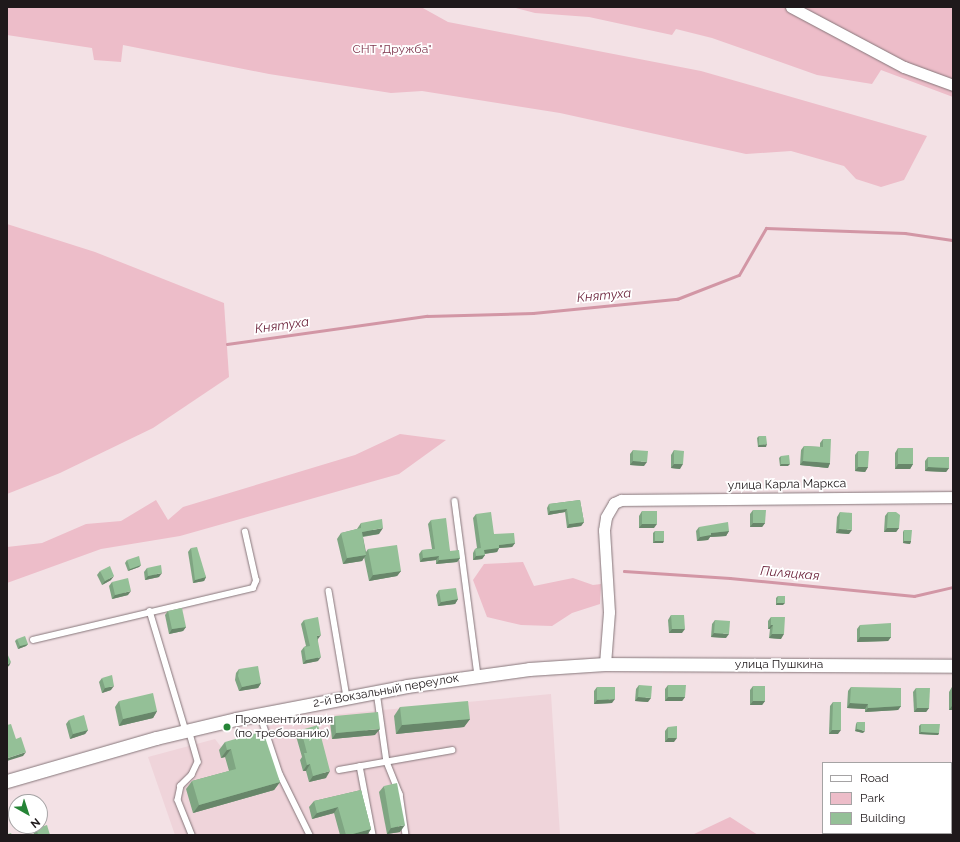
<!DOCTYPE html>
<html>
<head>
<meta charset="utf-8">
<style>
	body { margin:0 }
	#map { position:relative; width:960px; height:842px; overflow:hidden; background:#f3e1e5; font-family:Raleway,sans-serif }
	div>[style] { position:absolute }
	.built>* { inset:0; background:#efd4da }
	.green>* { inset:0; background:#edbdc9 }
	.stream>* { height:2.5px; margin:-1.25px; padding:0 1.25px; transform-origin:1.25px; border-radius:1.25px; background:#d296a5 }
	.roads { filter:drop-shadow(0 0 1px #86767a) drop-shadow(0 0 1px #86767a) }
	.service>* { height:5.5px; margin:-2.75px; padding:0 2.75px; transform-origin:2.75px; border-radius:2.75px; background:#fff }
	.minor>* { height:11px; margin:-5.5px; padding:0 5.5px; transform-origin:5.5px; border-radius:5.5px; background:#fff }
	.tertiary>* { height:13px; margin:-6.5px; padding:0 6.5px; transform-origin:6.5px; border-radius:6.5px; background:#fff }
	.wall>* { inset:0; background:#7fa582 }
	.shaded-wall>* { inset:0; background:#68866a }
	.building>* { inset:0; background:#94c097 }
	.dots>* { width:11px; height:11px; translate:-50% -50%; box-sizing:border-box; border:2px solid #fff; border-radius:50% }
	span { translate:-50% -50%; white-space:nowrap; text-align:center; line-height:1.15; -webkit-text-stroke:3.5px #fff; paint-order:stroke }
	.park-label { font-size:12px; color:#7e344c }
	.street-label { font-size:12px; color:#1f191b }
	.poi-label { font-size:12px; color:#1f191b }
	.left { translate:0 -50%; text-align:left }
	.water-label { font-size:13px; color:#6d253d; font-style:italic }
	.frame { position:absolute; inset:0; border:8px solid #1f191b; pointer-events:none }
	.legend { position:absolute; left:822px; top:762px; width:130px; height:72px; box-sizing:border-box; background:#fff; border:1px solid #a5a3a4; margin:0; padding:5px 7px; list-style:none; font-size:12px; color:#1f191b }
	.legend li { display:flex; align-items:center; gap:8px; height:20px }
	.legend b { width:20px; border:1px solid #a5a3a4 }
	.north { position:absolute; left:8px; top:794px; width:40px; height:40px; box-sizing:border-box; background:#fff; border:1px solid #a5a3a4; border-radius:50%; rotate:141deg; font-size:11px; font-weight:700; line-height:16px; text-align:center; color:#1f191b }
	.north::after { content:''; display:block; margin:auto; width:14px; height:18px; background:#258436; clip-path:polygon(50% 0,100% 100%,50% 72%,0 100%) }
</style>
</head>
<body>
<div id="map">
	<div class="built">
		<i style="clip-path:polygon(551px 694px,560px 835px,175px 835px,148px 757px,215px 739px,222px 748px,257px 739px,256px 730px,298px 718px)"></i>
	</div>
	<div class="green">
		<i style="clip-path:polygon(7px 7px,421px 7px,448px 22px,701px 71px,927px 136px,904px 180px,881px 187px,856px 179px,844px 166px,791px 151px,746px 154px,560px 113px,422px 91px,391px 93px,269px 74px,123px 45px,121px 62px,94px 60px,92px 48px,7px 35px)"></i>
		<i style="clip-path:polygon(512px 7px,953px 7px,953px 97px,881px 70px,872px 84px,817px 75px,712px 38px,676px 29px,672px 35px,589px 17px,535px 13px)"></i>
		<i style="clip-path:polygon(7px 224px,95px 252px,224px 303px,229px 377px,153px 428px,60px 473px,7px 494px)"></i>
		<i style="clip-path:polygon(400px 434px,446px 440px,399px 474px,180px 536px,101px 549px,7px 583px,7px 547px,42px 543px,86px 524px,121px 521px,156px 500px,168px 520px,183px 507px,355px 455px)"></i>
		<i style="clip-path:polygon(523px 562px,534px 586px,573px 578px,593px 585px,601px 584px,600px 604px,572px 613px,552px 626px,521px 625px,487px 617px,473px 580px,484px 564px)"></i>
		<i style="clip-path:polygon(730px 817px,758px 835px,692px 835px)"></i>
	</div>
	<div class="stream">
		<i style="left:227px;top:344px;width:202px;rotate:-8deg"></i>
		<i style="left:427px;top:316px;width:106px;rotate:-1.6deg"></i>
		<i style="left:533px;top:313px;width:145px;rotate:-5.6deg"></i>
		<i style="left:677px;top:299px;width:66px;rotate:-21.2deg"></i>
		<i style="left:739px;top:275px;width:54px;rotate:-60.1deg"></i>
		<i style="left:766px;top:228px;width:139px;rotate:2.1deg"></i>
		<i style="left:905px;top:233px;width:49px;rotate:8.3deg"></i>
		<i style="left:624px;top:571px;width:106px;rotate:3.8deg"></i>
		<i style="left:730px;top:578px;width:185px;rotate:5.6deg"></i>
		<i style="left:914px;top:596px;width:40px;rotate:-13deg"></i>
	</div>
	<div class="roads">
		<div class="service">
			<i style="left:455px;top:501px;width:177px;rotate:82.5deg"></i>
			<i style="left:329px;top:591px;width:108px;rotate:80.4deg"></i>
			<i style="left:150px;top:611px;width:125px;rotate:73.3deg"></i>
			<i style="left:33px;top:640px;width:226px;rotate:-13.3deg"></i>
			<i style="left:253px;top:588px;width:8px;rotate:-67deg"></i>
			<i style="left:256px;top:581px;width:50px;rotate:-102.7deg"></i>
			<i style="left:377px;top:692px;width:71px;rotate:81.9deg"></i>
			<i style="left:387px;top:762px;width:35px;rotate:68deg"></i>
			<i style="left:400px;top:794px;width:41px;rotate:81.7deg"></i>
			<i style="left:260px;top:714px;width:63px;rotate:71.6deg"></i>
			<i style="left:280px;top:774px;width:68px;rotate:63.8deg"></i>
			<i style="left:189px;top:730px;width:33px;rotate:74deg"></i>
			<i style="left:198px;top:762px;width:14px;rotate:115deg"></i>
			<i style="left:192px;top:775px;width:16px;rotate:135deg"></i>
			<i style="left:181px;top:786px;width:14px;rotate:102deg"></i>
			<i style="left:178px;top:800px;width:38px;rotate:68deg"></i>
			<i style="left:360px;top:766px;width:70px;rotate:79.3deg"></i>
			<i style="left:339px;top:770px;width:115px;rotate:-10deg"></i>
		</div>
		<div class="minor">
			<i style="left:791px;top:7px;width:128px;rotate:28deg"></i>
			<i style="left:904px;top:67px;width:52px;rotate:20.2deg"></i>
			<i style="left:605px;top:664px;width:52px;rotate:-85.6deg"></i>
			<i style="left:609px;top:612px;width:82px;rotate:-93.5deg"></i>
			<i style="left:604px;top:530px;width:13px;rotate:-81deg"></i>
			<i style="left:606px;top:517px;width:16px;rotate:-60deg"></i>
			<i style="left:614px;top:503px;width:8px;rotate:-23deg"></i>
			<i style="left:621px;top:500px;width:332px;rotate:-0.5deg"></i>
		</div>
		<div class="tertiary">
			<i style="left:7px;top:781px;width:155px;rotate:-16.1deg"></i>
			<i style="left:156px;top:738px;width:82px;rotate:-13.4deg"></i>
			<i style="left:236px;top:719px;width:174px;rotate:-10.9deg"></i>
			<i style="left:407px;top:686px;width:123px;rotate:-7.9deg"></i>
			<i style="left:529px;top:669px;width:76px;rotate:-3.8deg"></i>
			<i style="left:605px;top:664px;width:348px;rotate:0.3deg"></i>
		</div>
	</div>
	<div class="wall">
		<i style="clip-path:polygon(759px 436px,766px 447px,758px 447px,757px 438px)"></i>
		<i style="clip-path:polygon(823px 439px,830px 463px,828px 468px,800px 465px,801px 450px,804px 446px,820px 447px,820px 443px)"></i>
		<i style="clip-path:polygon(898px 448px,913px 464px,910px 469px,895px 469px,895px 453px)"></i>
		<i style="clip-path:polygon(633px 450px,644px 466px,630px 465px,630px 454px)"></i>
		<i style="clip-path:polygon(674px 450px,680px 469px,671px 468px,671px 455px)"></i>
		<i style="clip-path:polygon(858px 451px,868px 467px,865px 472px,855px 471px,855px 455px)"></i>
		<i style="clip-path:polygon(781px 456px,788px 466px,780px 466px,779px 458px)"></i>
		<i style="clip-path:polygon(928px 457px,949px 468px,946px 472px,925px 471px,925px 461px)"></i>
		<i style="clip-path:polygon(580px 500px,584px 522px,581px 526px,567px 528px,565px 512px,548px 515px,547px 508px,549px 504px)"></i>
		<i style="clip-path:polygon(753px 510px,765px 523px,762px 527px,750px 527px,750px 514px)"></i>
		<i style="clip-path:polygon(642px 511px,654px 528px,639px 528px,639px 516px)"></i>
		<i style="clip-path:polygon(840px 512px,849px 534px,836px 533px,837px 517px)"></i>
		<i style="clip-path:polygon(888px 512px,899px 528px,896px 532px,884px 532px,885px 516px)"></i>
		<i style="clip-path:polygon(476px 514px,494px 534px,515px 543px,512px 547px,499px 548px,497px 552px,485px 554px,485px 555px,482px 559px,473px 560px,473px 553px,475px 549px,477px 548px,473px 518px)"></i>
		<i style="clip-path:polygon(431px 520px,450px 551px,460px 558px,457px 562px,436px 564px,436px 560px,420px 562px,419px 554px,422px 550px,432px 549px,428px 524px)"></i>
		<i style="clip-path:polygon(361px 523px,379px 534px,363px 537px,366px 552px,368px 549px,401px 571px,397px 576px,369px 581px,364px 557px,362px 561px,343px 564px,337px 539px,341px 533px,357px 529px)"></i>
		<i style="clip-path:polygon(699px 527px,729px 531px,726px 536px,710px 537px,708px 540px,697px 541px,696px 531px)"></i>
		<i style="clip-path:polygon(904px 530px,911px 541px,910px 544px,903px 543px,903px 532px)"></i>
		<i style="clip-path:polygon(655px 531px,663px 543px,653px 543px,653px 533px)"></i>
		<i style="clip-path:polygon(191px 548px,206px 577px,204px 581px,193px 583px,188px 552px)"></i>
		<i style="clip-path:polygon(127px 560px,141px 565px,139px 567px,128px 571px,125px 563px)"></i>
		<i style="clip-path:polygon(147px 568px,159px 577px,145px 580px,144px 572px)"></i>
		<i style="clip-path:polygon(100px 571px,111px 580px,102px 585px,97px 575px)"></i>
		<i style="clip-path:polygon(112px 582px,128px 595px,112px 599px,109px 586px)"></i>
		<i style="clip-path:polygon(439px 590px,458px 599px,455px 604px,438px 606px,436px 595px)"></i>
		<i style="clip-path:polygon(778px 596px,783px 605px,776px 605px,776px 598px)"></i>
		<i style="clip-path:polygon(168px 611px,186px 627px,183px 631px,169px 634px,165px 615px)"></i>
		<i style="clip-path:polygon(671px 615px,682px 633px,669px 633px,668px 620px)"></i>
		<i style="clip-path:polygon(771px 617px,781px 639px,769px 638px,770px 629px,768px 629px,768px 621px)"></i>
		<i style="clip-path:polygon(304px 620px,318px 639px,318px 661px,303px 664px,301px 651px,304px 647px,306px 646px,301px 624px)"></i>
		<i style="clip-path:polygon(715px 620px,726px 638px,711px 637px,712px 624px)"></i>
		<i style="clip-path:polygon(860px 625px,891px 637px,888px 641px,857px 642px,857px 629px)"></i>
		<i style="clip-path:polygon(17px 639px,28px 644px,26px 646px,18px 649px,15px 641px)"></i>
		<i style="clip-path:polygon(239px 669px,261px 683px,258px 688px,239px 691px,235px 680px,236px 673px)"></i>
		<i style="clip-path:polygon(102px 678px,111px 690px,102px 693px,99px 682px)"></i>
		<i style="clip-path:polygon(639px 685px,648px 702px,635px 701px,636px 689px)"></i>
		<i style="clip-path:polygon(668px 685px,685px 697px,682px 701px,665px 701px,665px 689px)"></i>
		<i style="clip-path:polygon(753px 686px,765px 701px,762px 705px,750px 705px,750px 690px)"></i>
		<i style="clip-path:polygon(597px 687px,612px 703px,594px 704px,594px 691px)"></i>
		<i style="clip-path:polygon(851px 687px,901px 706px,898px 710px,865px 712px,865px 709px,847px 708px,848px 691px)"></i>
		<i style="clip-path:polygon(952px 687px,953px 710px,949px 710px,949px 692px)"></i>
		<i style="clip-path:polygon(916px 688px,929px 708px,926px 712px,914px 712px,913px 692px)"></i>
		<i style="clip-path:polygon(119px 701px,157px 711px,153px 718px,119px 726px,115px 707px)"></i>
		<i style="clip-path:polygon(833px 702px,838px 734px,829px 734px,830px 706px)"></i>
		<i style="clip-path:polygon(400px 707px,470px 719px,464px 727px,396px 734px,394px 716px)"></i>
		<i style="clip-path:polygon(335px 716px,375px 735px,332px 739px,330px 722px)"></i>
		<i style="clip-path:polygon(69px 720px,88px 730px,85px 734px,70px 739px,66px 724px)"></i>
		<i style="clip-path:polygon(857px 722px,863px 733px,855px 731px,856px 724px)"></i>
		<i style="clip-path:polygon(921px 724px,939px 733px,938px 735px,919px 734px,919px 726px)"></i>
		<i style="clip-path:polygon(668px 727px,674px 742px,665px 742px,665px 731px)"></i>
		<i style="clip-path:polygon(301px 730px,326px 778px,309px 782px,306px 771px,303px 771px,300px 760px,302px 757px,296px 736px)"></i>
		<i style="clip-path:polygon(225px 742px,280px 782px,274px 790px,193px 813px,186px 789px,192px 781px,229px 771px,225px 757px,221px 758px,219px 750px)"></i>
		<i style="clip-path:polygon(384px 786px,400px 832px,387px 834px,379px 792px)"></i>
		<i style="clip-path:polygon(361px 790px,371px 829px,367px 835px,340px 835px,334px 813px,312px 819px,309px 807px,314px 801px)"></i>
		<i style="clip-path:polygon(35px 826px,44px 826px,50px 835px,34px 835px,33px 830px)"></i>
	</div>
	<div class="shaded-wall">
		<i style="clip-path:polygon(767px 444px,766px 447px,758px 447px,759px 445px)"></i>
		<i style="clip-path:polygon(633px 461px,647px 462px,644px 466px,630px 465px)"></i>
		<i style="clip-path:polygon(803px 461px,830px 463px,828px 468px,800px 465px)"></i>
		<i style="clip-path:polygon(674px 464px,683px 464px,680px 469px,671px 468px)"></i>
		<i style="clip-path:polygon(781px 464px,790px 464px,788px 466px,780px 466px)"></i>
		<i style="clip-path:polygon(898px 464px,913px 464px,910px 469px,895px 469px)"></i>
		<i style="clip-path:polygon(858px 467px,868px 467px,865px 472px,855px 471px)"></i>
		<i style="clip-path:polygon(928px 467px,949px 468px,946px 472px,925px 471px)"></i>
		<i style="clip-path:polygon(567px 509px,565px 512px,548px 515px,550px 511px)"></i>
		<i style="clip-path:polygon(584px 522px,581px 526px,567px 528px,569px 524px)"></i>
		<i style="clip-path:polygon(753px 523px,765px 523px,762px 527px,750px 527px)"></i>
		<i style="clip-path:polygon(642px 524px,657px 524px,654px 528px,639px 528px)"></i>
		<i style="clip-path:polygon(383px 528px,379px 534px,358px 537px,362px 532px)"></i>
		<i style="clip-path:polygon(887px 528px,899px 528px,896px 532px,884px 532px)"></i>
		<i style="clip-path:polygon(839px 529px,852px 530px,849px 534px,836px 533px)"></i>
		<i style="clip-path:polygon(729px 531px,726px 536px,710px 537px,708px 540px,697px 541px,700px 537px,711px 533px)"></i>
		<i style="clip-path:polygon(655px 541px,664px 541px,663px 543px,653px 543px)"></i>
		<i style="clip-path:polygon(904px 541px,911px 541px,910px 544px,903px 543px)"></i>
		<i style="clip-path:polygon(515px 543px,512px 547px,499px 548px,497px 552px,482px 554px,484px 550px,499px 545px)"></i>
		<i style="clip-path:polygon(366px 555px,362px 561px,343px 564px,347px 558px)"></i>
		<i style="clip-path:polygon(485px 555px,482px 559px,473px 560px,476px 556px)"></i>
		<i style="clip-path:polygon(439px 556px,436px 560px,420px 562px,423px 558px)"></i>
		<i style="clip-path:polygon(460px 558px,457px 562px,436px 564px,439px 560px)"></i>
		<i style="clip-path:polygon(141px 565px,139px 567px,128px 571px,130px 569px)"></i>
		<i style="clip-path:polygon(401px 571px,397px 576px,369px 581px,373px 575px)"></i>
		<i style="clip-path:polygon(162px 573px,159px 577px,145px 580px,148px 576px)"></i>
		<i style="clip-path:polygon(114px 576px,111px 580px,102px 585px,105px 581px)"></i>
		<i style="clip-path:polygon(206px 577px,204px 581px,193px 583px,195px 580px)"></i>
		<i style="clip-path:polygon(131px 591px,128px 595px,112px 599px,115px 595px)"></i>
		<i style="clip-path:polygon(458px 599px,455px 604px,438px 606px,441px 602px)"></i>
		<i style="clip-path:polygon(777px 603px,785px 603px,783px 605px,776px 605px)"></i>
		<i style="clip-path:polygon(771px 625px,773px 625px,770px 629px,768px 629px)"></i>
		<i style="clip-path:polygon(186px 627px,183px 631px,169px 634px,172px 629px)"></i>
		<i style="clip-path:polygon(672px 629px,685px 629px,682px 633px,669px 633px)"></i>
		<i style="clip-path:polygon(714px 633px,729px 634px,726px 638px,711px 637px)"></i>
		<i style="clip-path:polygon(772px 634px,784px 634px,781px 639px,769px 638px)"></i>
		<i style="clip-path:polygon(321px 635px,318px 639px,314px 640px,317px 636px)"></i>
		<i style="clip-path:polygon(860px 637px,891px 637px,888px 641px,857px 642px)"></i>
		<i style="clip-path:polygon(28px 644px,26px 646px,18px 649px,20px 646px)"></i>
		<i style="clip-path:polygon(321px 657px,318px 661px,303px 664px,306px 660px)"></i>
		<i style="clip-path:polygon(11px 662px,9px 666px,7px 667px,7px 665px)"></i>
		<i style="clip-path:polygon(261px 683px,258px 688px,239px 691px,242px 687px)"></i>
		<i style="clip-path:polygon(114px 686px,111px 690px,102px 693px,105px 688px)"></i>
		<i style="clip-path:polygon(638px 697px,651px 698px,648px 702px,635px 701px)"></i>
		<i style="clip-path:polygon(668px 697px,685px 697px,682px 701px,665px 701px)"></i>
		<i style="clip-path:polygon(615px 699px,612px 703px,594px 704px,597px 700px)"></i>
		<i style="clip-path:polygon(753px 701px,765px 701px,762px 705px,750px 705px)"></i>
		<i style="clip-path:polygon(850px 703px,868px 704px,865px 709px,847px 708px)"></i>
		<i style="clip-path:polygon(901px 706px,898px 710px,865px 712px,868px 708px)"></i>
		<i style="clip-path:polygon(952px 706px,953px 706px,953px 710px,949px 710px)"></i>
		<i style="clip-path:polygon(917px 708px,929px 708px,926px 712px,914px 712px)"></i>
		<i style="clip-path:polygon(157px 711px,153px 718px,119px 726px,123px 719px)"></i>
		<i style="clip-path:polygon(470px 719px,464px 727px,396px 734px,402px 725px)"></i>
		<i style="clip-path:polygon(380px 729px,375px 735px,332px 739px,336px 733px)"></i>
		<i style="clip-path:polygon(857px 729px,865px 731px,863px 733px,855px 731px)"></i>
		<i style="clip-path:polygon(88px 730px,85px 734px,70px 739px,73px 734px)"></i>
		<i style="clip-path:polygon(832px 730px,841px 730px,838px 734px,829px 734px)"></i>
		<i style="clip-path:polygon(921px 732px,939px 733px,938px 735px,919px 734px)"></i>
		<i style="clip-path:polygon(668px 738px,677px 738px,674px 742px,665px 742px)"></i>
		<i style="clip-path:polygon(231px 749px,225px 757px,221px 758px,227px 750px)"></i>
		<i style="clip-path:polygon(26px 752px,23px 756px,7px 761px,8px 758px)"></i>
		<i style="clip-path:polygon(310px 764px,306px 771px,303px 771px,307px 765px)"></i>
		<i style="clip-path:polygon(330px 771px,326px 778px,309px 782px,313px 776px)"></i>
		<i style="clip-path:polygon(280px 782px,274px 790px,193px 813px,199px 805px)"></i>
		<i style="clip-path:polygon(338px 807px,334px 813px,312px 819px,317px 813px)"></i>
		<i style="clip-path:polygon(405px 825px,400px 832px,387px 834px,391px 828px)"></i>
		<i style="clip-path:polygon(371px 829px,367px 835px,349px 835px)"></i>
	</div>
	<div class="building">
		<i style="clip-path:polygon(759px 436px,766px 436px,767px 444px,759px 445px)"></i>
		<i style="clip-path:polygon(823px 439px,831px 439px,830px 463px,803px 461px,804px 446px,823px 447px)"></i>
		<i style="clip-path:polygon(898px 448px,913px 448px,913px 464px,898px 464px)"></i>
		<i style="clip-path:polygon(633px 450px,648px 451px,647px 462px,633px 461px)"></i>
		<i style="clip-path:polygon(674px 450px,684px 451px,683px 464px,674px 464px)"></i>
		<i style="clip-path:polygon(858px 451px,869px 451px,868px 467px,858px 467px)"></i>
		<i style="clip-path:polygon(789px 455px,790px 464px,781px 464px,781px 456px)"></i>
		<i style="clip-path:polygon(928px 457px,949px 457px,949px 468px,928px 467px)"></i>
		<i style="clip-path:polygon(580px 500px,584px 522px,569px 524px,567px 509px,550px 511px,549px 504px)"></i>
		<i style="clip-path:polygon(753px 510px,766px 510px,765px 523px,753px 523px)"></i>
		<i style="clip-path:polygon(642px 511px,657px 511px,657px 524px,642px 524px)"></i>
		<i style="clip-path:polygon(491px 512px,494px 534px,514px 533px,515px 543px,499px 545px,499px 548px,484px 550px,485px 555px,476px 556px,475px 549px,481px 548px,476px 514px)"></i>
		<i style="clip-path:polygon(840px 512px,852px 513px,852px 530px,839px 529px)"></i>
		<i style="clip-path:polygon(888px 512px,896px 512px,900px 515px,899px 528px,887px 528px)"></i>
		<i style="clip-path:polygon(446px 518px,450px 551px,459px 550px,460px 558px,439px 560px,439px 556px,423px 558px,422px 550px,435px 549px,431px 520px)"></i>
		<i style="clip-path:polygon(382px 519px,383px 528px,362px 532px,366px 555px,347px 558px,341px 533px,361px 528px,361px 523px)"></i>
		<i style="clip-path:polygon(728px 522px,729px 531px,711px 533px,711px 535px,700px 537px,699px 527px)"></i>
		<i style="clip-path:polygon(904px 530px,912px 530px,911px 541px,904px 541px)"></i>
		<i style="clip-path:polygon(655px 531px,664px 531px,664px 541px,655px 541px)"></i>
		<i style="clip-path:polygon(397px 545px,401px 571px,373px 575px,368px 549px)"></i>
		<i style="clip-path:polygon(197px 547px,206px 577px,195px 580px,191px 548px)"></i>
		<i style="clip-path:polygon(139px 556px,141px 565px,130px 569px,127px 560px)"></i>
		<i style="clip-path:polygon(161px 565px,162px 573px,148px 576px,147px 568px)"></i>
		<i style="clip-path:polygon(110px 566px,114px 576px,105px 581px,100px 571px)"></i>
		<i style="clip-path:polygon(128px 578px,131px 591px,115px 595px,112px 582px)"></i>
		<i style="clip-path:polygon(456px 588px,458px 599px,441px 602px,439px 590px)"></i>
		<i style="clip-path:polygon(778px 596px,785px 596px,785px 603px,777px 603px)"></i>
		<i style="clip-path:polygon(182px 608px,186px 627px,172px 629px,168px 611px)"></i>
		<i style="clip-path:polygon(671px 615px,684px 615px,685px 629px,672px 629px)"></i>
		<i style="clip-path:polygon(318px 617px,321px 635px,317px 636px,321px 657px,306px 660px,304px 647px,310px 646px,304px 620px)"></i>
		<i style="clip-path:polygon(771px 617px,785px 617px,784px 634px,772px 634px,773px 625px,771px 625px)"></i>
		<i style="clip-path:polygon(715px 620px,730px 621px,729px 634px,714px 633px)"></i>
		<i style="clip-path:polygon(891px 623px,891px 637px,860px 637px,860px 625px)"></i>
		<i style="clip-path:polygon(25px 636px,28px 644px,20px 646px,17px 639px)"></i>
		<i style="clip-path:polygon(7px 653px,11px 662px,7px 665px)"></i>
		<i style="clip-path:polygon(258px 666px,261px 683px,242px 687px,238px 676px,239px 669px)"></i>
		<i style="clip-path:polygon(112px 675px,114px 686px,105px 688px,102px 678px)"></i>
		<i style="clip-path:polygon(639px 685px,652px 686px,651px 698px,638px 697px)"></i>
		<i style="clip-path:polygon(668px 685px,686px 685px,685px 697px,668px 697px)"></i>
		<i style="clip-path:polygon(753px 686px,765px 686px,765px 701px,753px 701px)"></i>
		<i style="clip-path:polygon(597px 687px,615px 687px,615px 699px,597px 700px)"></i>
		<i style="clip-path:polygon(851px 687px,901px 688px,901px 706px,868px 708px,868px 704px,850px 703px)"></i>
		<i style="clip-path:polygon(952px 687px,953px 687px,953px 706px,952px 706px)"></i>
		<i style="clip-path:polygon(916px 688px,930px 688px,929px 708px,917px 708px)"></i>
		<i style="clip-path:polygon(153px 693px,157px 711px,123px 719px,119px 701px)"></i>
		<i style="clip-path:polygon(468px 701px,470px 719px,402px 725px,400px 707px)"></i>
		<i style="clip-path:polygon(833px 702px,841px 702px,841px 730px,832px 730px)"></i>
		<i style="clip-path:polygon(378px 712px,380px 729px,336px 733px,335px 716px)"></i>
		<i style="clip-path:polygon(84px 715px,88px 730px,73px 734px,69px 720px)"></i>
		<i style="clip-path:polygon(857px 722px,865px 722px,865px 731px,857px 729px)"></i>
		<i style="clip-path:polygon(11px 724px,16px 739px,21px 737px,26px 752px,8px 758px,7px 756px,7px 725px)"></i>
		<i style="clip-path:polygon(921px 724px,940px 724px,939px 733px,921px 732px)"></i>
		<i style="clip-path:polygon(318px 725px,330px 771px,313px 776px,310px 764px,307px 765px,304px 753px,307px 753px,301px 730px)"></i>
		<i style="clip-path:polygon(677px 726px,677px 738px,668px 738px,668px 727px)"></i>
		<i style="clip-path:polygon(263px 731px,280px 782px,199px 805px,192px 781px,236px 769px,231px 749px,227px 750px,225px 742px)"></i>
		<i style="clip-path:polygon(397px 783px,405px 825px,391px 828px,384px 786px)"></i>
		<i style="clip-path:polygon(361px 790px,371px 829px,349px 835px,346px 835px,338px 807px,317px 813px,314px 801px)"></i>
		<i style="clip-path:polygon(44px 823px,44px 826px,47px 825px,50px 835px,38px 835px,36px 826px,40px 826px,40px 824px)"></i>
		<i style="clip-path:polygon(11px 833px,12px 835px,7px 835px,7px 834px)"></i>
	</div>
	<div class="dots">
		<i style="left:227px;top:727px;background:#258436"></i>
	</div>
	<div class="park-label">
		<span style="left:392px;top:50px">СНТ "Дружба"</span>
	</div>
	<div class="street-label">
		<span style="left:787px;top:485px;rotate:-1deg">улица Карла Маркса</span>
		<span style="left:779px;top:665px">улица Пушкина</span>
		<span style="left:386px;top:691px;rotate:-10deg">2-й Вокзальный переулок</span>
	</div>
	<div class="poi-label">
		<span class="left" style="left:235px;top:727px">Промвентиляция<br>(по требованию)</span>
	</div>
	<div class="water-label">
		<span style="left:604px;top:296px;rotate:-5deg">Княтуха</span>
		<span style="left:282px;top:326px;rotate:-8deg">Княтуха</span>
		<span style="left:790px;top:574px;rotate:5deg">Пиляцкая</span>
	</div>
	<div class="frame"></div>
	<ul class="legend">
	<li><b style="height:5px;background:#fff"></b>Road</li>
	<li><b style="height:11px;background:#edbdc9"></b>Park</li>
	<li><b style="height:11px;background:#94c097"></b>Building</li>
	</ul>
	<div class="north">N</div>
</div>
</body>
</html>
